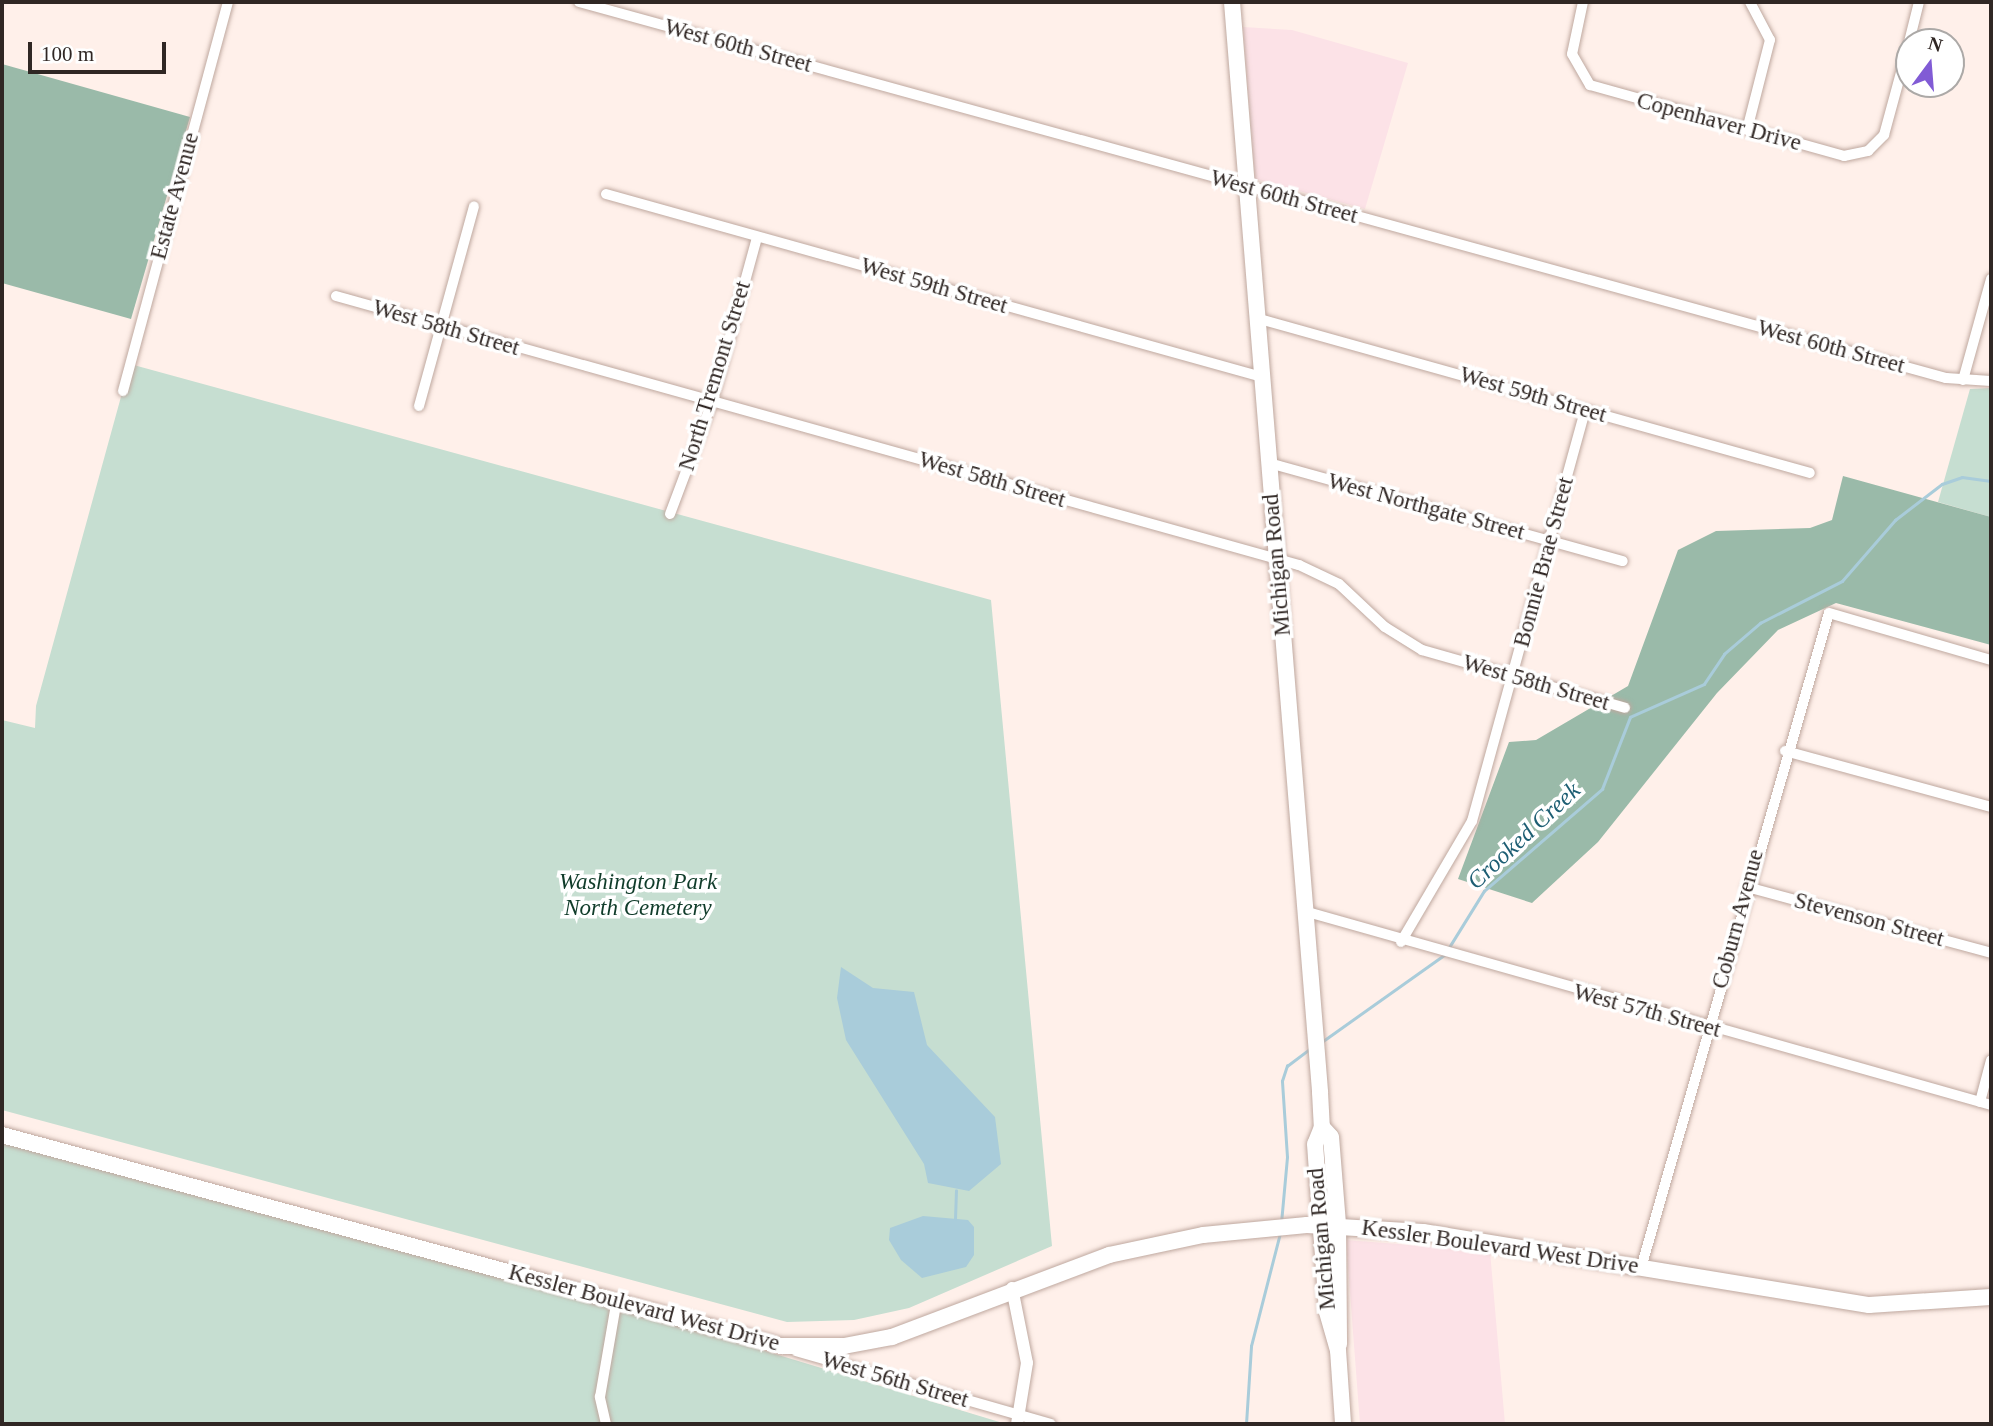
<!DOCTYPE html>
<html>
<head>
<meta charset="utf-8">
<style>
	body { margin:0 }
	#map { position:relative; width:1993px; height:1426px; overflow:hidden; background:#fff0ea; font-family:"Times New Roman",serif }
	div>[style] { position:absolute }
	.commercial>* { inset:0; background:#fce2e7 }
	.green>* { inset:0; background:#c6ded1 }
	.forest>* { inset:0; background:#9abaa9 }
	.water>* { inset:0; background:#a9ccda }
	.stream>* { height:2.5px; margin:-1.25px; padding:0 1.25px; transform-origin:1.25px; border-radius:1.25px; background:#a9ccda }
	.roads { filter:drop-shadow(0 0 2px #bfa89f) drop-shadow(0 0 2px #bfa89f) }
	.minor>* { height:10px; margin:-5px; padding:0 5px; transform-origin:5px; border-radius:5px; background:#fff }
	.tertiary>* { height:12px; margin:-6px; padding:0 6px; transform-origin:6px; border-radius:6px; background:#fff }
	.primary>* { height:16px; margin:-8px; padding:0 8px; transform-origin:8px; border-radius:8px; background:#fff }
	span { translate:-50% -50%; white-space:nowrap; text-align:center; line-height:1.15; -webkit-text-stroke:7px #fff; paint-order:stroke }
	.street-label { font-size:23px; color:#302724 }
	.park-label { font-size:23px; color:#103c2a; font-style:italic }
	.water-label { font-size:24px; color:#1d5e73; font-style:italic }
	.frame { position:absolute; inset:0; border:4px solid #302724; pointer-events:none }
	.north { position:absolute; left:1895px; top:28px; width:70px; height:70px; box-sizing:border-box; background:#fff; border:2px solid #aca9a7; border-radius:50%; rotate:16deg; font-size:19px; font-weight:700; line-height:28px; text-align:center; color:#302724 }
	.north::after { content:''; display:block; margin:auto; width:24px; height:32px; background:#815bd5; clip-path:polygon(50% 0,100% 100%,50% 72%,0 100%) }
	.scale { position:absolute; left:28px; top:42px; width:138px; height:32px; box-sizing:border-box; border:4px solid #302724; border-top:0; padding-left:9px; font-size:21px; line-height:24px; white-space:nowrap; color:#302724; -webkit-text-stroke:5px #fff; paint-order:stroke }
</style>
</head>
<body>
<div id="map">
	<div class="commercial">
		<i style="clip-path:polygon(1243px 27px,1292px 30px,1408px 63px,1365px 209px,1255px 179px)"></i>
		<i style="clip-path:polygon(1346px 1240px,1490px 1251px,1505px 1424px,1360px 1424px)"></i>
	</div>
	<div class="green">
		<i style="clip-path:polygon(130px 364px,991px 600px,1052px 1246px,909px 1308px,854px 1320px,787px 1322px,2px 1110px,2px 720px,35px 728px,36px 706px)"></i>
		<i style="clip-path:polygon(1991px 388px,1991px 517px,1938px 502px,1970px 389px)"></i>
		<i style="clip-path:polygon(2px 1135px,406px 1242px,1006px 1424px,2px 1424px)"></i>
	</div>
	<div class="forest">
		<i style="clip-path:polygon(2px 64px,190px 117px,131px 319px,2px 283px)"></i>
		<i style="clip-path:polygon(1843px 476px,1991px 517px,1991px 645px,1836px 603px,1778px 630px,1717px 693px,1598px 842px,1532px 903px,1458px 879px,1509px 742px,1536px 740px,1628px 686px,1678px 550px,1716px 531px,1810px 528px,1832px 520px)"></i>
	</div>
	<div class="water">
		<i style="clip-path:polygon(841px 967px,873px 988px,914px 992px,927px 1045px,995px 1117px,1001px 1164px,969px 1191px,928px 1183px,924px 1164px,846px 1040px,837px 998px)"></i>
		<i style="clip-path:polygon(923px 1216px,968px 1220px,974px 1227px,974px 1255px,966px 1267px,922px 1278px,901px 1260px,889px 1240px,890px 1228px)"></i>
	</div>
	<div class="stream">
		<i style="left:1448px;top:949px;width:68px;rotate:-58.2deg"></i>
		<i style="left:1484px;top:891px;width:156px;rotate:-40.8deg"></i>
		<i style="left:1602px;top:789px;width:77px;rotate:-68.7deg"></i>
		<i style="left:1630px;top:717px;width:81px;rotate:-24deg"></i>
		<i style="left:1704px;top:684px;width:36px;rotate:-56deg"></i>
		<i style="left:1724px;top:654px;width:48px;rotate:-40.7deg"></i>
		<i style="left:1760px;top:623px;width:92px;rotate:-27.1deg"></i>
		<i style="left:1842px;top:581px;width:81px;rotate:-49deg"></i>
		<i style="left:1895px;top:520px;width:59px;rotate:-37.5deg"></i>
		<i style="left:1942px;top:484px;width:21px;rotate:-19deg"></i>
		<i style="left:1962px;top:477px;width:29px;rotate:8deg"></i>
		<i style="left:1323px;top:1041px;width:148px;rotate:-35.4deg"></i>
		<i style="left:955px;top:1219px;width:28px;rotate:-88deg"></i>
		<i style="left:1281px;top:1223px;width:66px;rotate:-84.8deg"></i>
		<i style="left:1287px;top:1157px;width:76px;rotate:-93.8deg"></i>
		<i style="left:1282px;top:1081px;width:16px;rotate:-72deg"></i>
		<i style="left:1287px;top:1066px;width:30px;rotate:-37deg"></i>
		<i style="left:1246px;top:1424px;width:78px;rotate:-86.3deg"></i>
		<i style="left:1251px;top:1346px;width:117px;rotate:-75.6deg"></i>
	</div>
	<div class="roads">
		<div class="minor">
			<i style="left:579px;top:2px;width:1418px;rotate:15.38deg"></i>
			<i style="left:1946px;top:378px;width:45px;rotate:3.8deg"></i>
			<i style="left:1583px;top:2px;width:53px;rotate:101.9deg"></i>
			<i style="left:1572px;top:54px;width:36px;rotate:60deg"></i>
			<i style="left:1590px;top:85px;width:264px;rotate:15.6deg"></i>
			<i style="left:1844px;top:156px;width:25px;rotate:-12deg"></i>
			<i style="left:1868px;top:151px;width:23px;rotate:-45deg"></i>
			<i style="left:1884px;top:135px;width:95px;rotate:-74.8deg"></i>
			<i style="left:1909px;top:42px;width:41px;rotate:-76deg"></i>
			<i style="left:1747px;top:130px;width:93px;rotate:-75.7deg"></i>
			<i style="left:1770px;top:40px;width:43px;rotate:-117.8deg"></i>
			<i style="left:606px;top:194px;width:681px;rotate:15.59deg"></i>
			<i style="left:336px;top:296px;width:1000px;rotate:15.61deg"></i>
			<i style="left:1299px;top:565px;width:44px;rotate:25.4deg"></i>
			<i style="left:1339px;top:584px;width:63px;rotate:43.1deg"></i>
			<i style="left:1385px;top:627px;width:44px;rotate:31.9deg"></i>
			<i style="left:1422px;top:650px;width:211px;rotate:15.9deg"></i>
			<i style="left:1256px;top:318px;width:575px;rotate:15.63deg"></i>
			<i style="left:1963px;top:380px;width:105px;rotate:-74.5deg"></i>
			<i style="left:123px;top:391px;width:403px;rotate:-74.9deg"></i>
			<i style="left:419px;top:406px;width:207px;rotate:-74.6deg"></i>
			<i style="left:1269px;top:463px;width:367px;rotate:15.5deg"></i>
			<i style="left:670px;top:514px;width:120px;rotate:-69.4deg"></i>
			<i style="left:712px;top:402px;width:171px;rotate:-74.7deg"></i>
			<i style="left:1785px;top:751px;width:213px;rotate:15.2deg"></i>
			<i style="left:1747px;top:887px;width:253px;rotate:15.1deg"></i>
			<i style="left:1304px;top:911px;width:714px;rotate:15.77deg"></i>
			<i style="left:1401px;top:942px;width:140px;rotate:-59.6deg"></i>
			<i style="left:1472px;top:821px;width:426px;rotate:-74.6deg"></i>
			<i style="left:1980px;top:1102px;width:43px;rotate:-75.3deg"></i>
			<i style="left:1641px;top:1268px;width:681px;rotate:-73.99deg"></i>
			<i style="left:1829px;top:613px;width:169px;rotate:16.2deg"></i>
			<i style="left:796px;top:1351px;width:265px;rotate:16deg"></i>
			<i style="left:606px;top:1424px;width:28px;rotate:-103deg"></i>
			<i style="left:600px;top:1397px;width:94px;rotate:-80.2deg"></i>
		</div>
		<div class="tertiary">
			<i style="left:1012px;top:1288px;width:76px;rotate:78.7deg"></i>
			<i style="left:1027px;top:1363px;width:62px;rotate:99.3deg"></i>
		</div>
		<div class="primary">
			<i style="left:1232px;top:2px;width:1094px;rotate:85.38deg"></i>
			<i style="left:1320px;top:1092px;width:35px;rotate:87deg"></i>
			<i style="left:1322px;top:1127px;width:18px;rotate:112deg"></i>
			<i style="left:1315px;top:1144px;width:168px;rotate:85.9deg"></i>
			<i style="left:1327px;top:1312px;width:40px;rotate:74deg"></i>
			<i style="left:1338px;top:1350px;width:74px;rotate:86.1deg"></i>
			<i style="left:1322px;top:1127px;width:13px;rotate:48deg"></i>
			<i style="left:1331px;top:1137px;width:87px;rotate:85.4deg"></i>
			<i style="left:1338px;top:1224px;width:120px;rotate:89.5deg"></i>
			<i style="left:2px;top:1135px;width:807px;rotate:15.16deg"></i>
			<i style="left:781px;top:1346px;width:63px"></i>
			<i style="left:844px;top:1346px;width:49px;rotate:-10.6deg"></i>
			<i style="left:892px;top:1337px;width:232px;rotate:-20.7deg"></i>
			<i style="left:1109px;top:1255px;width:96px;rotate:-12deg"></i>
			<i style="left:1203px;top:1235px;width:104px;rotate:-5.5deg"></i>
			<i style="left:1307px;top:1225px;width:116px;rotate:3.5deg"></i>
			<i style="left:1423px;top:1232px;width:452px;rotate:9.3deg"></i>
			<i style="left:1869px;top:1305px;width:122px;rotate:-3.8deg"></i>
		</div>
	</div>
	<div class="street-label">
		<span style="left:738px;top:46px;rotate:15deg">West 60th Street</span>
		<span style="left:1719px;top:122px;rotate:15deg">Copenhaver Drive</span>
		<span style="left:175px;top:196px;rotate:-75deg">Estate Avenue</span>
		<span style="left:1284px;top:197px;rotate:15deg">West 60th Street</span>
		<span style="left:934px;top:286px;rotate:16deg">West 59th Street</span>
		<span style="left:446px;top:328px;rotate:16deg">West 58th Street</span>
		<span style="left:1831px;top:347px;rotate:15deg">West 60th Street</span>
		<span style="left:715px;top:376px;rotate:-73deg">North Tremont Street</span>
		<span style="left:1533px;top:395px;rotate:16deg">West 59th Street</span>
		<span style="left:992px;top:480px;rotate:16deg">West 58th Street</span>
		<span style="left:1426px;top:507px;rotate:15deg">West Northgate Street</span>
		<span style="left:1544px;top:562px;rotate:-75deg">Bonnie Brae Street</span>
		<span style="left:1277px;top:565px;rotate:-95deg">Michigan Road</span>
		<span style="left:1536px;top:683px;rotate:16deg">West 58th Street</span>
		<span style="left:1738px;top:919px;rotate:-75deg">Coburn Avenue</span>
		<span style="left:1869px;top:920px;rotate:15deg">Stevenson Street</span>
		<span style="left:1647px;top:1011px;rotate:15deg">West 57th Street</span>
		<span style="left:1322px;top:1239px;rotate:-95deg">Michigan Road</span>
		<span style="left:1500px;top:1247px;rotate:8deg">Kessler Boulevard West Drive</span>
		<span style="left:644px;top:1308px;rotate:15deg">Kessler Boulevard West Drive</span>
		<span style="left:895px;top:1380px;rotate:16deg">West 56th Street</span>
	</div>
	<div class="park-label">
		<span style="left:638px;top:895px">Washington Park<br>North Cemetery</span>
	</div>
	<div class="water-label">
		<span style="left:1524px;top:836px;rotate:-43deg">Crooked Creek</span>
	</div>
	<div class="frame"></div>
	<div class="north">N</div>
	<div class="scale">100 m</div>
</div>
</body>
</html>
